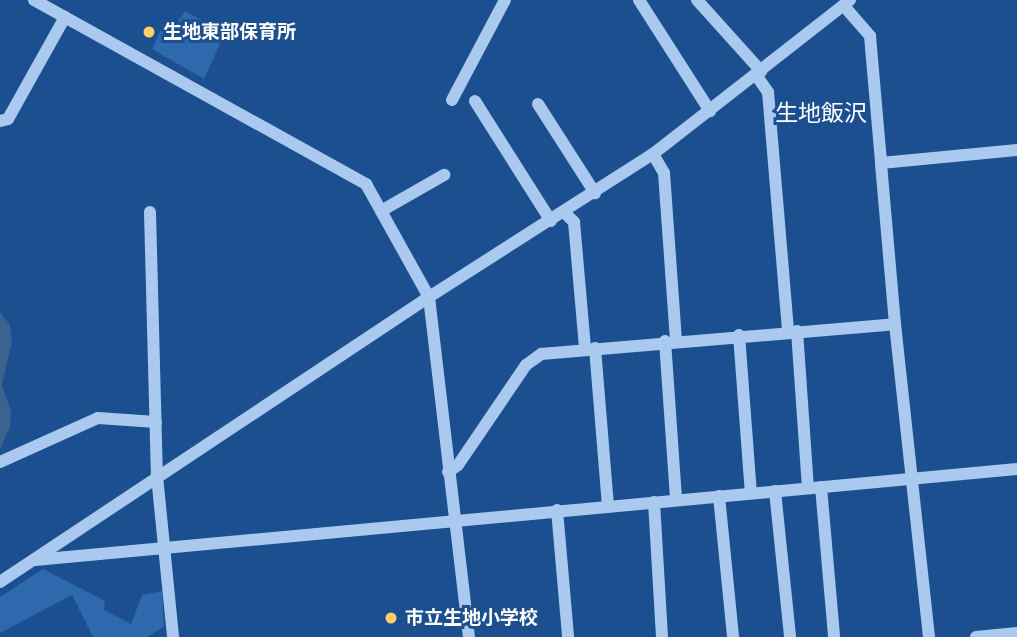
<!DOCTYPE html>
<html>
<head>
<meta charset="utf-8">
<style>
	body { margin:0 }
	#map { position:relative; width:1017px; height:637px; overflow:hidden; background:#1b4f8f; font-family:"PT Sans Narrow","Noto Sans JP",sans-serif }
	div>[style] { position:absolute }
	.green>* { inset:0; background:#2e69ad }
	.water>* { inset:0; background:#3c6290 }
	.minor>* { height:12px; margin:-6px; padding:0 6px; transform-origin:6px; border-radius:6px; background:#a9c9ee }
	.dots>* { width:19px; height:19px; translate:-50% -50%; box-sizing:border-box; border:4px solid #1b4f8f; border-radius:50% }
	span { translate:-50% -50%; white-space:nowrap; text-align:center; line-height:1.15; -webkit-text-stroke:6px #1b4f8f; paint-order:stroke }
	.poi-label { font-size:19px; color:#fff; font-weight:700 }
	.left { translate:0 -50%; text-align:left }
	.quarter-label { font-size:23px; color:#fff }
</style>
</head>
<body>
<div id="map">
	<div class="green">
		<i style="clip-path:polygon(185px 11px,225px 33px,204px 79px,152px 49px,165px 21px,176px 24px)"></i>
		<i style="clip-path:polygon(43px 569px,105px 601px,104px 610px,131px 624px,142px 595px,162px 591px,164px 627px,147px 637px,93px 637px,72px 595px,0 633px,0 597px)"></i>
	</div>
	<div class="water">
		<i style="clip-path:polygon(0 312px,10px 325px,12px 341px,2px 385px,11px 411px,10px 427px,0 449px)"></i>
	</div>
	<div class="minor">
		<i style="left:34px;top:0;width:380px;rotate:29deg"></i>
		<i style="left:366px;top:184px;width:129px;rotate:60.9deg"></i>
		<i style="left:429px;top:297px;width:342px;rotate:83.3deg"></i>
		<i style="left:639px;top:0;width:132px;rotate:57.4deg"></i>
		<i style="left:697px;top:0;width:96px;rotate:48deg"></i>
		<i style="left:844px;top:6px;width:40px;rotate:49deg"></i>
		<i style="left:870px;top:36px;width:127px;rotate:85deg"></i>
		<i style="left:756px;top:75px;width:21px;rotate:55deg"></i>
		<i style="left:768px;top:92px;width:240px;rotate:85.2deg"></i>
		<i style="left:452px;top:100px;width:113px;rotate:-62.1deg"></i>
		<i style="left:475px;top:101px;width:142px;rotate:57.7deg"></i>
		<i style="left:538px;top:104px;width:106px;rotate:57.4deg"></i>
		<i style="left:0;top:121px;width:8px;rotate:-14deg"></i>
		<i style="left:8px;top:119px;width:117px;rotate:-60.8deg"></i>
		<i style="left:653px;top:154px;width:22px;rotate:60deg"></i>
		<i style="left:664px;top:173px;width:167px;rotate:85.9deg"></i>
		<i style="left:381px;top:211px;width:73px;rotate:-29.7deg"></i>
		<i style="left:150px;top:212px;width:264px;rotate:88.5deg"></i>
		<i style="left:157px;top:476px;width:162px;rotate:84.3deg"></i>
		<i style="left:565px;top:213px;width:13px;rotate:45deg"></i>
		<i style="left:574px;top:222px;width:127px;rotate:85deg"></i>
		<i style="left:895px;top:324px;width:315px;rotate:83.8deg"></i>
		<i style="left:797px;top:331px;width:157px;rotate:86deg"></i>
		<i style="left:739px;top:335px;width:158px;rotate:85.7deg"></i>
		<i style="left:665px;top:341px;width:159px;rotate:86deg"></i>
		<i style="left:595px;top:348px;width:159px;rotate:85.3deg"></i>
		<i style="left:0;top:462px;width:107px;rotate:-24.2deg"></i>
		<i style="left:98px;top:418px;width:58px;rotate:3.9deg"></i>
		<i style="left:448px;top:472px;width:12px;rotate:-35deg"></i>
		<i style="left:458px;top:465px;width:121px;rotate:-55.8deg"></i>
		<i style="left:526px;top:365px;width:19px;rotate:-36deg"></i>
		<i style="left:541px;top:354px;width:355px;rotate:-4.8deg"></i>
		<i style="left:895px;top:324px;width:162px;rotate:-95deg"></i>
		<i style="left:881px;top:163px;width:137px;rotate:-5.5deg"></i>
		<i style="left:821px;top:487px;width:151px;rotate:85deg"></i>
		<i style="left:775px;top:491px;width:147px;rotate:84.1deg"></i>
		<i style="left:719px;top:496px;width:142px;rotate:84.3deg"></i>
		<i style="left:654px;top:502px;width:135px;rotate:86.6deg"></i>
		<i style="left:557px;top:510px;width:127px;rotate:85deg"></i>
		<i style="left:35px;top:560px;width:986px;rotate:-5.29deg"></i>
		<i style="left:0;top:582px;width:515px;rotate:-33.6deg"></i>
		<i style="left:429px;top:297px;width:266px;rotate:-32.6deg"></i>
		<i style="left:653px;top:154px;width:250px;rotate:-38deg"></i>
		<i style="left:976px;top:637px;width:41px;rotate:-5.6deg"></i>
	</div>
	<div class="dots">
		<i style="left:149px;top:32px;background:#ffd166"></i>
		<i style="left:391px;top:618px;background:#ffd166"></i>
	</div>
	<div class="poi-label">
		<span class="left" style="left:163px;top:32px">生地東部保育所</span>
		<span class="left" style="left:405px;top:618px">市立生地小学校</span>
	</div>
	<div class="quarter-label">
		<span style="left:821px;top:113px">生地飯沢</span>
	</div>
</div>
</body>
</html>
